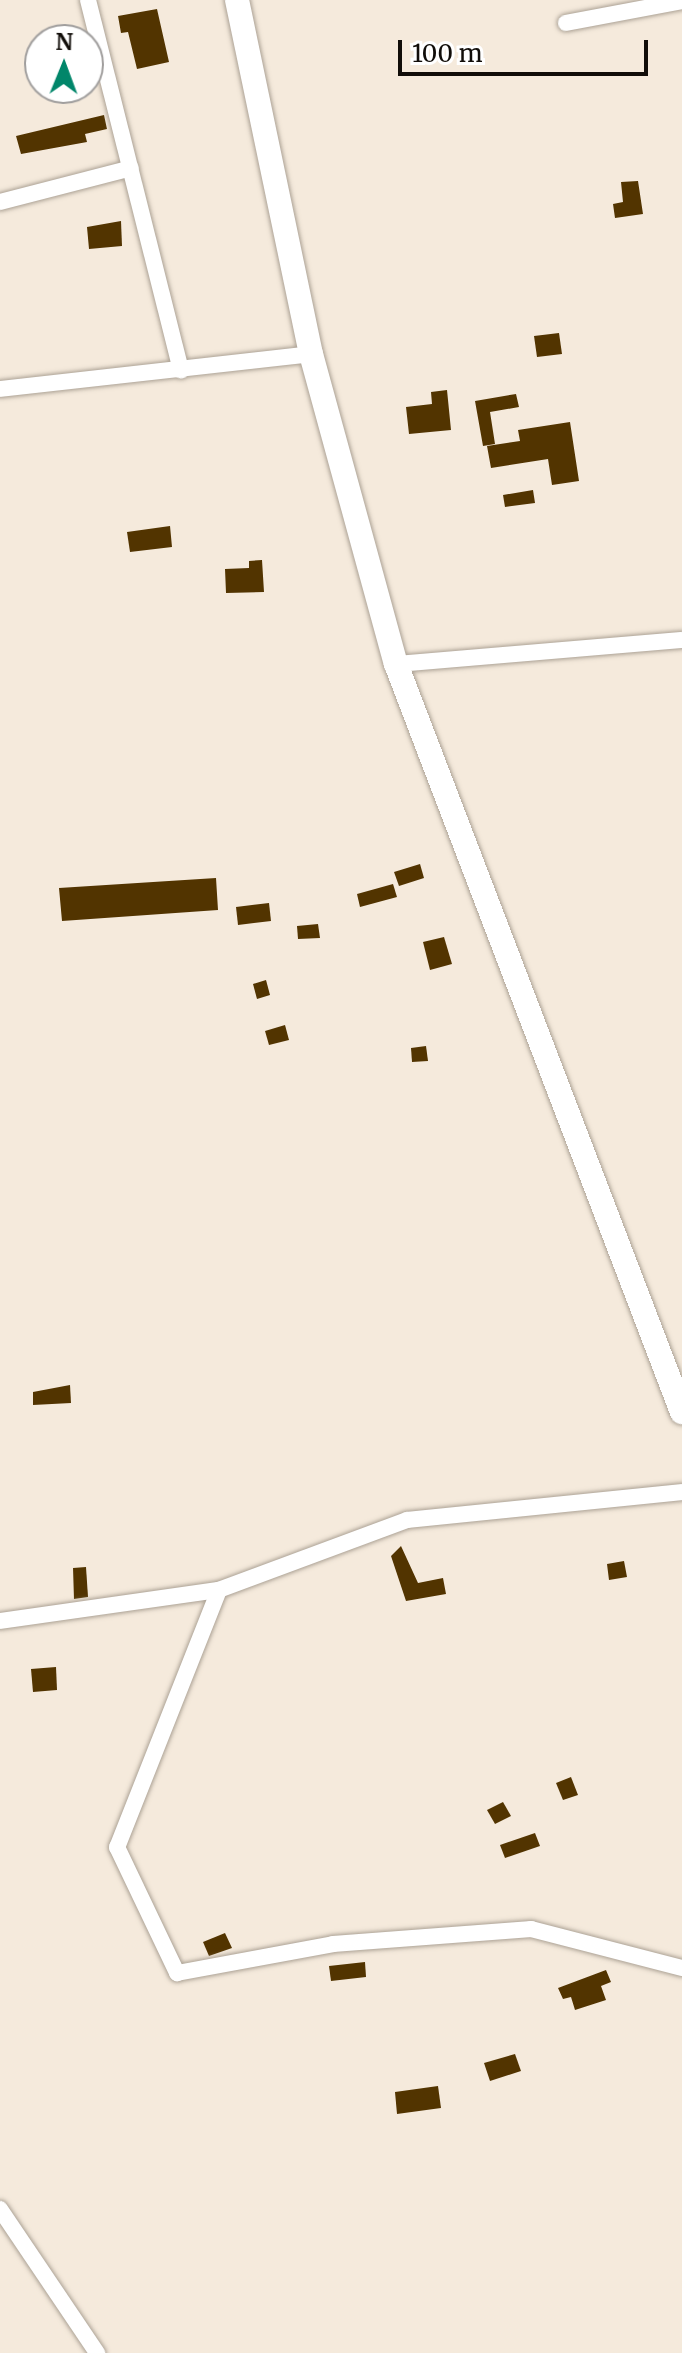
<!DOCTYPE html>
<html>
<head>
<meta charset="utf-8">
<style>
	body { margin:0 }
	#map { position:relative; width:682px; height:2353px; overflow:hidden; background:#f5eadc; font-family:Merriweather,serif }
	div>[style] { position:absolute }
	.building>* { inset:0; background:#523400 }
	.roads { filter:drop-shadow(0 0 2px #aca295) drop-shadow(0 0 2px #aca295) }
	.minor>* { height:16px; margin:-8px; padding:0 8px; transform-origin:8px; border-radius:8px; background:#fff }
	.secondary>* { height:24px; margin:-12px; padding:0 12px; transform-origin:12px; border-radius:12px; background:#fff }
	span { translate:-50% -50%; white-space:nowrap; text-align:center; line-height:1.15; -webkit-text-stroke:8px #fff; paint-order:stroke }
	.north { position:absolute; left:24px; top:24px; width:80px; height:80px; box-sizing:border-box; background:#fff; border:2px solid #a09e9d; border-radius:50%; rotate:1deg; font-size:22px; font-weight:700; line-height:32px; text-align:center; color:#110d09 }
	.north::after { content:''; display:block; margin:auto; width:28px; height:36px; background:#01866a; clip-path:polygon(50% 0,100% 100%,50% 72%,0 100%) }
	.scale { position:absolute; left:398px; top:40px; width:250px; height:36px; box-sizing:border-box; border:4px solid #110d09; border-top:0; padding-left:10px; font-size:24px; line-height:28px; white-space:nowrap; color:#110d09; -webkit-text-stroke:6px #fff; paint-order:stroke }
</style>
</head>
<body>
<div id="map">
	<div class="building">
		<i style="clip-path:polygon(157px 9px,169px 62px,137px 69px,128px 32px,121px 33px,118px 16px)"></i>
		<i style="clip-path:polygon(104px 115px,107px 129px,85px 134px,87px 142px,21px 154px,16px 136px)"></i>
		<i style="clip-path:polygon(638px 181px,643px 214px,615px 218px,613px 204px,623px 202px,621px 182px)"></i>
		<i style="clip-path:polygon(121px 221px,122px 246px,89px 249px,87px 227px)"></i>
		<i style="clip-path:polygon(559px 333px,562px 354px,537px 357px,534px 336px)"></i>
		<i style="clip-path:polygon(447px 390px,451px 430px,409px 434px,406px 407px,432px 404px,431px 392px)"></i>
		<i style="clip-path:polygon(516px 394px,519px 407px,490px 412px,495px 444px,483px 446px,475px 401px)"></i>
		<i style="clip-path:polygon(570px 422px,579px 481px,552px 485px,548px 459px,491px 468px,487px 446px,520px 441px,518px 430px)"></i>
		<i style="clip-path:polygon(533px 490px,535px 503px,505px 507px,503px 495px)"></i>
		<i style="clip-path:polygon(170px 526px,172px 547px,130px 552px,127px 532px)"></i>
		<i style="clip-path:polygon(262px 560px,264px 592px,226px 593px,225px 569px,249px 568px,249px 561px)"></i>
		<i style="clip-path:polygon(420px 864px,424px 878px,399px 886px,394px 872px)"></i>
		<i style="clip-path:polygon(216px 878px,218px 910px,62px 921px,59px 888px)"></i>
		<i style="clip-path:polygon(393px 884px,397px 897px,360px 907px,357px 894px)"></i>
		<i style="clip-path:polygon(269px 903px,271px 921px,238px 925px,236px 907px)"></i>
		<i style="clip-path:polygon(318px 924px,320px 938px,298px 939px,297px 926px)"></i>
		<i style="clip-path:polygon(444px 937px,452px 964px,430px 970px,423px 942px)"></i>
		<i style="clip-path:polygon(266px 980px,270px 995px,257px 999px,253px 984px)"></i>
		<i style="clip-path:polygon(285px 1025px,289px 1040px,269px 1045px,265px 1031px)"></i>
		<i style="clip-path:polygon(426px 1046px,428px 1061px,412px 1062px,411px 1048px)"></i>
		<i style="clip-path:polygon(70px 1385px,71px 1403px,33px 1405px,33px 1392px)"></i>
		<i style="clip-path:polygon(401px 1546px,418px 1583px,443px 1578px,446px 1594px,406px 1601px,391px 1556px)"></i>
		<i style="clip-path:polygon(624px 1561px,627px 1577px,609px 1580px,607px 1564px)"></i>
		<i style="clip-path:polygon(86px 1567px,88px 1597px,74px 1599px,73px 1568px)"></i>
		<i style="clip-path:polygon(56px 1667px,57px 1690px,33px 1692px,31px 1669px)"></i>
		<i style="clip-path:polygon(571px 1777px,578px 1795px,563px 1800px,556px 1783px)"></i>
		<i style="clip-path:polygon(503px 1802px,511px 1816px,495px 1824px,487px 1810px)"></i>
		<i style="clip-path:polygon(535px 1833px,540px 1846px,505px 1858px,500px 1845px)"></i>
		<i style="clip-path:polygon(225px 1933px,232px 1948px,209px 1956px,203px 1942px)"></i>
		<i style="clip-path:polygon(365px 1962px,366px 1977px,331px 1981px,329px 1966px)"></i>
		<i style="clip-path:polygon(606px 1970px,611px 1982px,601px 1986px,606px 2000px,575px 2010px,571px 1997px,563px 1999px,558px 1988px)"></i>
		<i style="clip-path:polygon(515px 2054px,521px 2071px,490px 2081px,484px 2063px)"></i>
		<i style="clip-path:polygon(438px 2086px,441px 2108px,397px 2114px,395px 2092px)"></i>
	</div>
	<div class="roads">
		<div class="minor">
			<i style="left:88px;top:0;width:382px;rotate:75.9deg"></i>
			<i style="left:566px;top:23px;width:118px;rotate:-10.7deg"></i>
			<i style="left:0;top:202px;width:135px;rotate:-14.5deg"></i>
			<i style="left:0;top:389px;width:313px;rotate:-6.4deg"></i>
			<i style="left:396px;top:664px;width:287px;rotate:-4.8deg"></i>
			<i style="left:682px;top:1492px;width:276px;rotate:174.2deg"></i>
			<i style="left:407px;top:1520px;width:201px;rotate:159.6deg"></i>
			<i style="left:219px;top:1590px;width:277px;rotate:111.6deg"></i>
			<i style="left:117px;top:1847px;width:140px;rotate:64.5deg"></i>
			<i style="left:177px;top:1973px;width:159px;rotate:-10.5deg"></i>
			<i style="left:333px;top:1944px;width:199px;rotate:-4.3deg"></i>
			<i style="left:531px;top:1929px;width:156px;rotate:14.5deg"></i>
			<i style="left:0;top:1621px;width:221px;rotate:-8.1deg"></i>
			<i style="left:0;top:2209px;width:174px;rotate:56deg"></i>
		</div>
		<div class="secondary">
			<i style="left:237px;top:0;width:362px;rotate:78.2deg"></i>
			<i style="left:311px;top:354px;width:321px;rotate:74.7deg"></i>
			<i style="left:396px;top:664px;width:801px;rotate:69.08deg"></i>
		</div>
	</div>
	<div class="north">N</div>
	<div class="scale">100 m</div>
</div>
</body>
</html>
